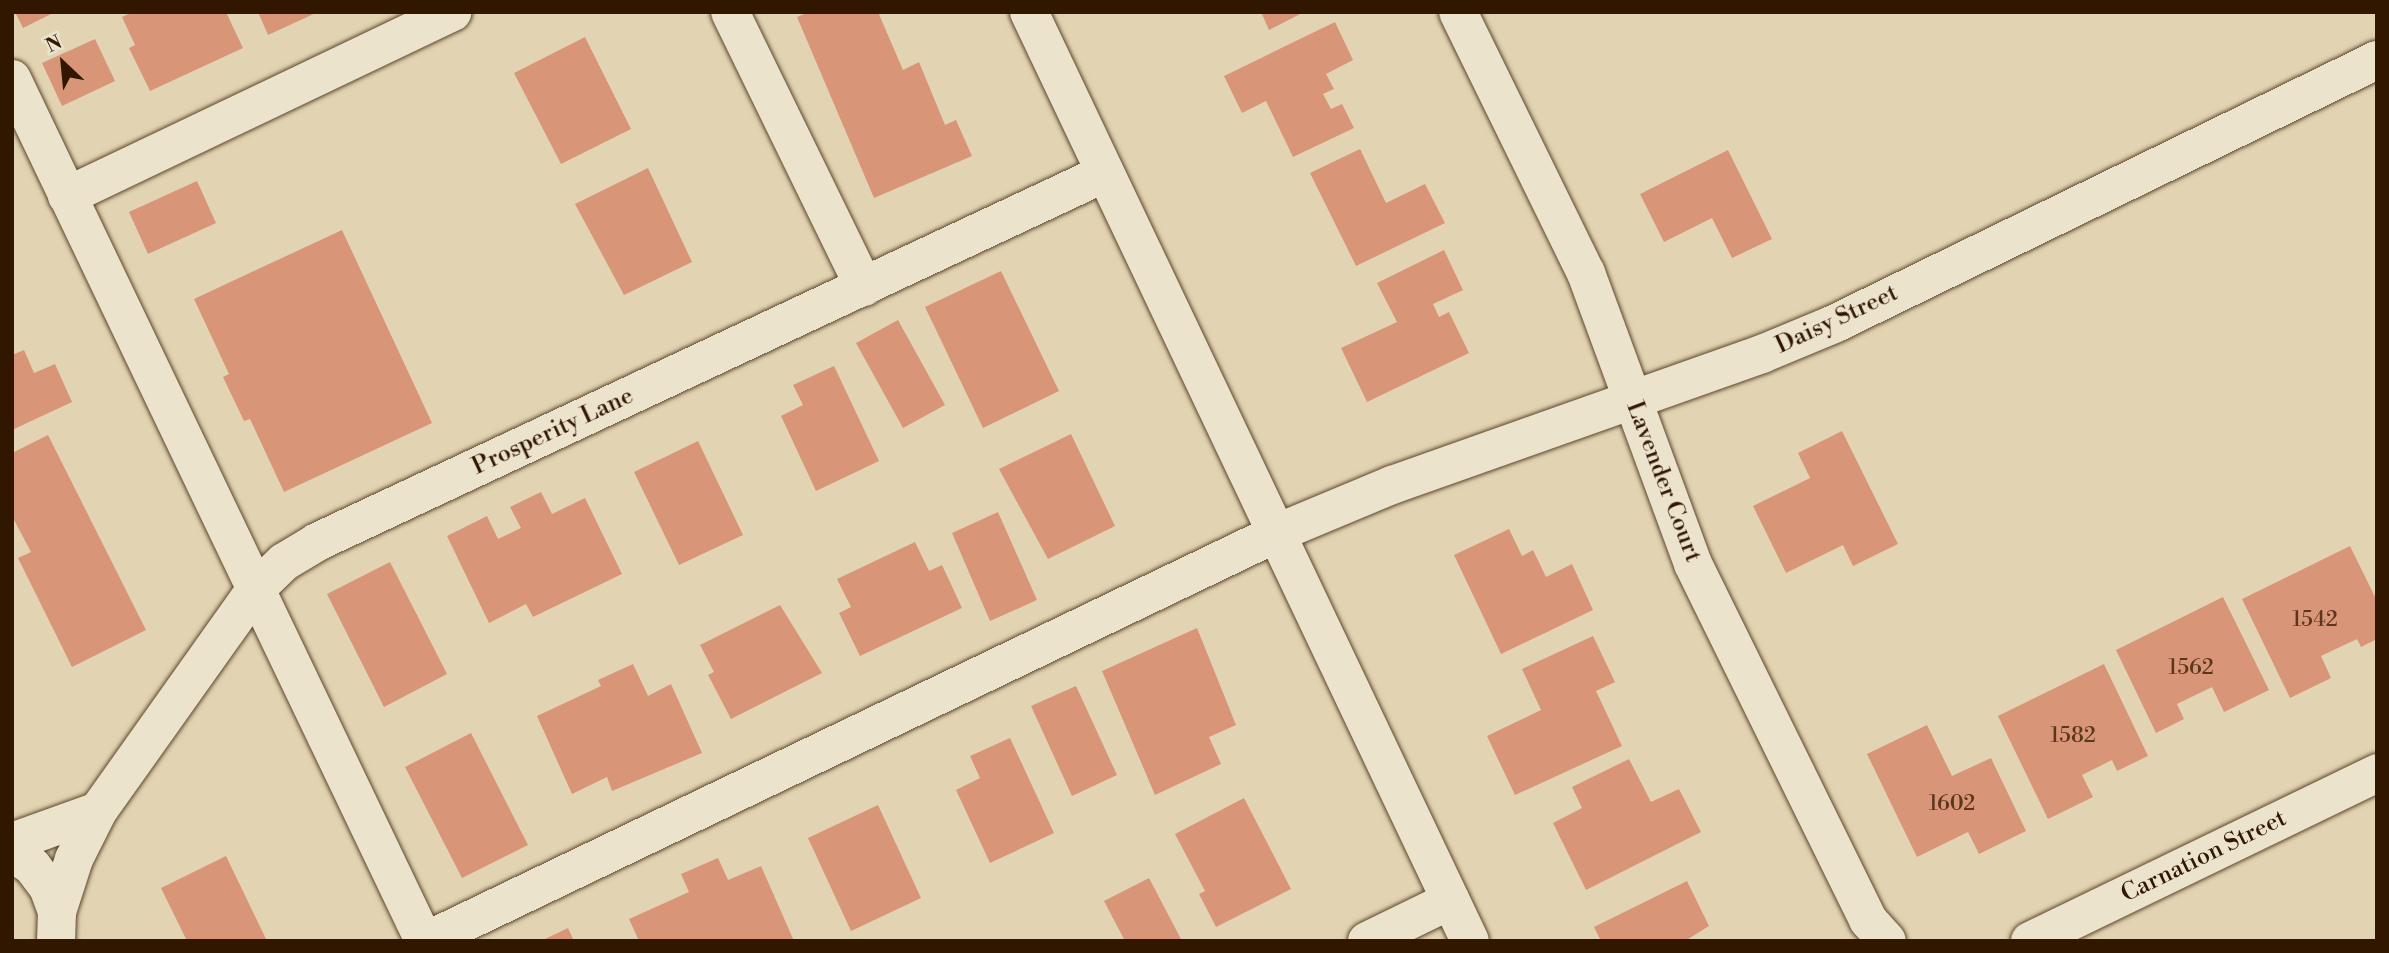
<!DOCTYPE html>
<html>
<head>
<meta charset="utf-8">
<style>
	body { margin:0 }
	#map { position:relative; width:2389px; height:953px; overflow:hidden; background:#e2d4b2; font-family:"Libre Bodoni",serif }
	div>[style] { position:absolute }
	.building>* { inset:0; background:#d99577 }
	.roads { filter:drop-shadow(0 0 2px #5d462c) drop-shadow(0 0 2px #5d462c) }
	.minor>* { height:38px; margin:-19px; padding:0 19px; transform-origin:19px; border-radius:19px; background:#ece3cd }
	span { translate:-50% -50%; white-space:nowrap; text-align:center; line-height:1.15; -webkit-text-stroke:5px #ece3cd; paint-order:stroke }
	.number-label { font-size:21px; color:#5b361e }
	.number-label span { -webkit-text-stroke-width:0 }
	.street-label { font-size:24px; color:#311600 }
	.frame { position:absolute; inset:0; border:14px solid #311600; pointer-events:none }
	.north { position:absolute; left:28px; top:28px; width:70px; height:70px; -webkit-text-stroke:5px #ece3cd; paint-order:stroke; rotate:334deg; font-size:19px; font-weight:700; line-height:28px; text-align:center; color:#311600 }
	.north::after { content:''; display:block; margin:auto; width:24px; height:32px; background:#311600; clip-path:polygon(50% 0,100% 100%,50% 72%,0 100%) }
</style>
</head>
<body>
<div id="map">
	<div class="building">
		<i style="clip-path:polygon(15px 12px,55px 12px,23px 28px)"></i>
		<i style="clip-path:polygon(133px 12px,226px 12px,243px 48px,150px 91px,129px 48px,135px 45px,122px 17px)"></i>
		<i style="clip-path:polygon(258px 12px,318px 12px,268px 35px)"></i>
		<i style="clip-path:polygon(809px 12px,878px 12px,903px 70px,919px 62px,945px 125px,956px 120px,972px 156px,874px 198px,797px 17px)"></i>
		<i style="clip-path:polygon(1261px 12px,1304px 12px,1269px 30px)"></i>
		<i style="clip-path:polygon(1335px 22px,1353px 60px,1326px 74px,1334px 89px,1323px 94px,1331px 109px,1342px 104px,1354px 128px,1293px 157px,1266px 101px,1242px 113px,1224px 76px)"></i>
		<i style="clip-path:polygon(585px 37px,631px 129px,561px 164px,514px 73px)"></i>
		<i style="clip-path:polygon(95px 39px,115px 81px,62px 106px,42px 63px)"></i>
		<i style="clip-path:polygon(1360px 149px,1386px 203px,1425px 184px,1445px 223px,1356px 266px,1310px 173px)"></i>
		<i style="clip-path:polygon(1728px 150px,1772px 239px,1732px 258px,1712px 218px,1664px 242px,1640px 194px)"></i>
		<i style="clip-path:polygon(648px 168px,692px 262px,624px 295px,575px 204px)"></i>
		<i style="clip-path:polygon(197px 181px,216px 223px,148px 254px,129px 212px)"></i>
		<i style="clip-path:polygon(342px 230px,432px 423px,284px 492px,250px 419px,244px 421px,223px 377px,229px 374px,194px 299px)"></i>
		<i style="clip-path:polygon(1444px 250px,1463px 290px,1433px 304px,1439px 317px,1449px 312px,1469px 353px,1367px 402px,1341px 348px,1397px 322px,1377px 283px)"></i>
		<i style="clip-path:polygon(1001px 271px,1059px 391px,983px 428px,925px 307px)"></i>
		<i style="clip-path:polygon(898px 320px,945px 405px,903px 428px,856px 343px)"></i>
		<i style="clip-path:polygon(24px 350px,34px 373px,55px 364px,72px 402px,12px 430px,12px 355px)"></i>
		<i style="clip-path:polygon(834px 366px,879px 461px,816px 491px,781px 416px,803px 405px,793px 385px)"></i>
		<i style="clip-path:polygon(1842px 431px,1898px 544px,1853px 566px,1843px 545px,1786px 573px,1753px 506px,1810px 478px,1798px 453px)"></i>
		<i style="clip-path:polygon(1071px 434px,1115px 526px,1048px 559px,999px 469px)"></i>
		<i style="clip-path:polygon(48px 435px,146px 630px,72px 667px,18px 558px,31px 552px,12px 516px,12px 453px)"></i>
		<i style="clip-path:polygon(698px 441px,743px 535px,679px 565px,634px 472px)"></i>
		<i style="clip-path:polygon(541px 492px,552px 514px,585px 498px,622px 574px,533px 617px,526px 604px,489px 623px,447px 536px,487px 516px,498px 539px,521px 528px,510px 507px)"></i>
		<i style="clip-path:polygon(998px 512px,1037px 600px,990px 621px,952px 533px)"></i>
		<i style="clip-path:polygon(1509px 529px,1522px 556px,1533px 550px,1546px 577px,1572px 564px,1593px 610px,1501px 654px,1454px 555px)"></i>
		<i style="clip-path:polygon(915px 542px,929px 571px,942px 565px,962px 608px,860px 656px,839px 613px,851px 607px,837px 579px)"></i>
		<i style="clip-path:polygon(2350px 546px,2377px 601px,2377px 639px,2361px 647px,2357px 639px,2321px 656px,2331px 678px,2290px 698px,2242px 599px)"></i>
		<i style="clip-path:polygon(390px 562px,447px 674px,384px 707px,327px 594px)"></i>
		<i style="clip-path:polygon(2223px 597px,2269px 690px,2224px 712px,2212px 687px,2177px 704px,2184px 719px,2156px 733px,2116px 650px)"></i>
		<i style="clip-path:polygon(780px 605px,822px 673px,731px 719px,708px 675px,714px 672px,700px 645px)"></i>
		<i style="clip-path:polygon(1197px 628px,1236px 725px,1209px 737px,1221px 764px,1155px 795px,1102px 671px)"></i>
		<i style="clip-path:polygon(1593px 636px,1615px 682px,1596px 691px,1622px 746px,1515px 795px,1487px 736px,1541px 710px,1522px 669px)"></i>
		<i style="clip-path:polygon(633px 664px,648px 696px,671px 684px,702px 753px,612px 791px,607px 777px,572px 794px,537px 716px,601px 686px,598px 680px)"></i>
		<i style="clip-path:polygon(2104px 664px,2148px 756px,2117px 771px,2112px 760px,2082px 775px,2093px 797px,2048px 819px,1998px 716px)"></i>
		<i style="clip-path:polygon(1076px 686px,1117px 775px,1072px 796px,1031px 706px)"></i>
		<i style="clip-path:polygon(1927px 725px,1952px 776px,1991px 758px,2026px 831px,1979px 854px,1968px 832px,1917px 857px,1867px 754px)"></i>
		<i style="clip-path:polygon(471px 733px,528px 845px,462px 878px,405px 767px)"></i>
		<i style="clip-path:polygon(1010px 738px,1054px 833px,990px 863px,956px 790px,980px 778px,970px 756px)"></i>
		<i style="clip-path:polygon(1629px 759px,1651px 802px,1679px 789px,1701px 832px,1586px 890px,1553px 823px,1582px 808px,1572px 787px)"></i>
		<i style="clip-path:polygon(1244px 798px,1291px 889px,1216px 927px,1199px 894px,1205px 891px,1175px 834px)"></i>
		<i style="clip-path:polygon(878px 805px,921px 898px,851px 931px,808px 838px)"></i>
		<i style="clip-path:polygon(226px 856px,267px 941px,187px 941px,161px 888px)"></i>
		<i style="clip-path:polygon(718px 858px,728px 880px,761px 866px,794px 941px,639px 941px,629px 919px,689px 892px,681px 874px)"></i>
		<i style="clip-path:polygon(1149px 878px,1182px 941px,1125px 941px,1104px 901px)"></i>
		<i style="clip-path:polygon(1687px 881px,1709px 926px,1685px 941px,1601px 941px,1594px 927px)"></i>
		<i style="clip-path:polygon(568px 928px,574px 941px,541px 941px)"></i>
	</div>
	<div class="roads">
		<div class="minor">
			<i style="left:730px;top:12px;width:306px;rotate:64deg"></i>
			<i style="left:1029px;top:12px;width:1028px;rotate:64.61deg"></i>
			<i style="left:1458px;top:12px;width:291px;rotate:63.9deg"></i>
			<i style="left:1586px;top:273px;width:310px;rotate:69.8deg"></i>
			<i style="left:1693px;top:564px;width:397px;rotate:63.8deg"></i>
			<i style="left:1868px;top:920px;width:28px;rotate:48deg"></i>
			<i style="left:12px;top:79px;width:955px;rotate:64.45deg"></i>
			<i style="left:67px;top:196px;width:427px;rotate:-25.5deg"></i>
			<i style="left:12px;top:842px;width:91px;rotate:-19.8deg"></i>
			<i style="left:12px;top:853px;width:24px;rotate:33deg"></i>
			<i style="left:32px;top:866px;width:26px;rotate:53deg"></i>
			<i style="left:48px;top:887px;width:27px;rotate:70deg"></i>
			<i style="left:57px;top:912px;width:29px;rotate:92deg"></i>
			<i style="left:57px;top:912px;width:56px;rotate:-72.2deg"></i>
			<i style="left:74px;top:859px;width:54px;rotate:-63.4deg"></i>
			<i style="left:98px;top:811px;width:272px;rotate:-54.6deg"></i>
			<i style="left:256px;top:589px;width:39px;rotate:-44deg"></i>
			<i style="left:284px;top:562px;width:39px;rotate:-31deg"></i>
			<i style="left:317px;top:542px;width:870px;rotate:-25.09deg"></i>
			<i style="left:426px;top:941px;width:944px;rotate:-25.61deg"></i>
			<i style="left:1277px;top:533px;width:125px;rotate:-22.7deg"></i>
			<i style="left:1392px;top:485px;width:393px;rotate:-19.5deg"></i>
			<i style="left:1762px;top:354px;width:78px;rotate:-22.6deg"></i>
			<i style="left:1834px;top:324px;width:604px;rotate:-25.93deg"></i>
			<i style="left:1367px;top:941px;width:93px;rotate:-26deg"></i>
			<i style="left:2030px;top:941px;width:386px;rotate:-25.8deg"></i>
		</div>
	</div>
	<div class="number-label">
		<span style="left:2315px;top:620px">1542</span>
		<span style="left:2191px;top:668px">1562</span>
		<span style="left:2073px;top:736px">1582</span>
		<span style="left:1952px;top:804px">1602</span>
	</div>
	<div class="street-label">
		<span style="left:1837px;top:320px;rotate:-25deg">Daisy Street</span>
		<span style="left:553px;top:432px;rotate:-25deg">Prosperity Lane</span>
		<span style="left:1663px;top:482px;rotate:69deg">Lavender Court</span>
		<span style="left:2204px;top:857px;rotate:-26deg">Carnation Street</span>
	</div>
	<div class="frame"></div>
	<div class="north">N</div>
</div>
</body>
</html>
